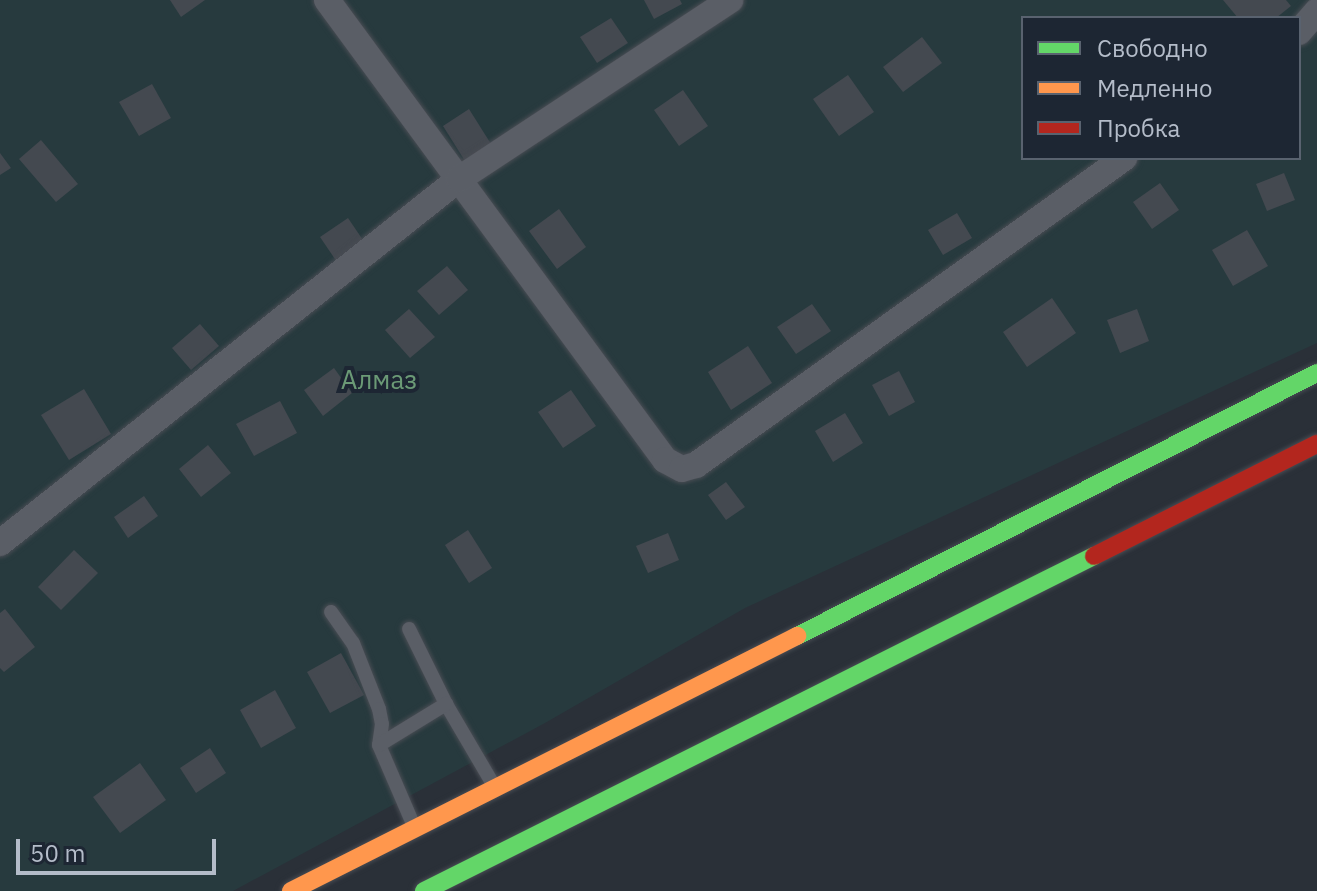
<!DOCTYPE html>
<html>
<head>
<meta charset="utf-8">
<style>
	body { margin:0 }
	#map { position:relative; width:1317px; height:891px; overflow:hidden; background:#2a3038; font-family:"IBM Plex Sans",sans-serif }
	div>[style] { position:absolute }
	.green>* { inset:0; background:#273a3e }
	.building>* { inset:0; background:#444950 }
	.roads { filter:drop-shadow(0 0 2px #484c53) drop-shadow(0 0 2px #484c53) }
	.lane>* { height:14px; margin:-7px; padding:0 7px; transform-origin:7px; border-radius:7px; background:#5a5e66 }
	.street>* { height:26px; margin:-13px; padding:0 13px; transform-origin:13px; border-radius:13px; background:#5a5e66 }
	.fast>* { height:18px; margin:-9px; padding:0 9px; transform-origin:9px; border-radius:9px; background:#63d668 }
	.slow>* { height:18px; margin:-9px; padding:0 9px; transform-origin:9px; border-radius:9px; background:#ff974d }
	.jam>* { height:18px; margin:-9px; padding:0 9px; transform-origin:9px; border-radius:9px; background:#b3261e }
	span { translate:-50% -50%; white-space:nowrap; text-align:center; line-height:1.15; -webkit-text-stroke:8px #1d2633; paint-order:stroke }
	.park-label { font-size:26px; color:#6b9a76 }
	.legend { position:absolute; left:1021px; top:16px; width:280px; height:144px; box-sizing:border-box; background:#1d2633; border:2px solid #59626f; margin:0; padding:10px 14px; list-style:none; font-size:24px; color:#b4bcc9 }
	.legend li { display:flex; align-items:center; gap:16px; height:40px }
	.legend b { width:40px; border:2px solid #59626f }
	.scale { position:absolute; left:16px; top:839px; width:200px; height:36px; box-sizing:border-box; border:4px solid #b4bcc9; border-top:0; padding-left:10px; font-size:24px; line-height:28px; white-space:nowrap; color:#b4bcc9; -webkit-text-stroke:6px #1d2633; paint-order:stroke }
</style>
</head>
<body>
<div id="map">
	<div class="green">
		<i style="clip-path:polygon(evenodd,0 0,1317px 0,1317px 343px,745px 608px,545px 723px,233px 891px,0 891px,0 0,1023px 18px,1299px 18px,1299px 158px,1023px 158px,1023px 18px)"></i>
	</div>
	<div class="building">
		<i style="clip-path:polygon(170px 0,205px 0,181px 17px)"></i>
		<i style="clip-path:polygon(644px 0,680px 0,682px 4px,654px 19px)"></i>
		<i style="clip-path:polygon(1223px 0,1286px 0,1291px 6px,1276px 18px,1238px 18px)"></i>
		<i style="clip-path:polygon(611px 18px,628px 43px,597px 63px,580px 37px)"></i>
		<i style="clip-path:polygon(922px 37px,942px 63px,903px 92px,883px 67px)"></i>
		<i style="clip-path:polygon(848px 75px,874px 112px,839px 136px,813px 99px)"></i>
		<i style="clip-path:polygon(152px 84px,171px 118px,139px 136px,119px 102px)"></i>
		<i style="clip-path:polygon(683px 90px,708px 126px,679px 146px,654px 110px)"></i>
		<i style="clip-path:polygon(469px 109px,491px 144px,465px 161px,443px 126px)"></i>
		<i style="clip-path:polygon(41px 140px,78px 184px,56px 202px,19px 159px)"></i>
		<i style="clip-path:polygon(0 153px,11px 168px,0 175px)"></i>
		<i style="clip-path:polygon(1284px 173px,1295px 200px,1267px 211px,1256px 184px)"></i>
		<i style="clip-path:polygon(1160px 183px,1179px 210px,1152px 229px,1133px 202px)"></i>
		<i style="clip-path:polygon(559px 209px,586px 247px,557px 269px,529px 231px)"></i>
		<i style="clip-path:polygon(957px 213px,972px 238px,943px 255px,928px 230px)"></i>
		<i style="clip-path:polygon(348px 218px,367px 246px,339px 265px,320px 237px)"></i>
		<i style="clip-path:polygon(1247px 230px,1268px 266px,1233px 286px,1212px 250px)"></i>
		<i style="clip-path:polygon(447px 266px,468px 290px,439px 315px,417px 291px)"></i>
		<i style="clip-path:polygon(1052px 298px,1076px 333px,1027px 367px,1003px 332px)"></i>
		<i style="clip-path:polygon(812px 304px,831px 331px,796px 354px,777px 327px)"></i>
		<i style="clip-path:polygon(409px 309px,435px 337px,410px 358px,385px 330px)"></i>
		<i style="clip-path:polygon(1137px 309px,1149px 341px,1120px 353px,1107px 320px)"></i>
		<i style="clip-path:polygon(200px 324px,219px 346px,191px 370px,172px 348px)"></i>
		<i style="clip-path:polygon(748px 346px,772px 383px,731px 410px,708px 372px)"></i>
		<i style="clip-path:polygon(334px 368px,352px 393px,323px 416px,304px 390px)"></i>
		<i style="clip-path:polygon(899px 371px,915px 402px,889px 416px,872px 385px)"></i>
		<i style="clip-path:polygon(84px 389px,111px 434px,69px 460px,41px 415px)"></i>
		<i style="clip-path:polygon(571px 390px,596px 426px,563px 448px,538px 412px)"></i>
		<i style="clip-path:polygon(280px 401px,297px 433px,254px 456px,236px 424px)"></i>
		<i style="clip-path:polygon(845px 413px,863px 443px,833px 462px,815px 431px)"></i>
		<i style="clip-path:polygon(208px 445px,231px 473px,201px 497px,179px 469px)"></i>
		<i style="clip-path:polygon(726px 482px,745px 507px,726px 520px,708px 495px)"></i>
		<i style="clip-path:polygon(144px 496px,158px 516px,128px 538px,114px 517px)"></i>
		<i style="clip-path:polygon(468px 530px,492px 568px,469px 583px,445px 545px)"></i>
		<i style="clip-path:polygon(668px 533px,679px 560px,648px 573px,636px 546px)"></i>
		<i style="clip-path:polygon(74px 550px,98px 573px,61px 610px,38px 587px)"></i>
		<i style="clip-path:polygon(5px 609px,35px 647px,4px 672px,0 668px,0 613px)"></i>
		<i style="clip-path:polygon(341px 653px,364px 695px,330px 713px,307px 672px)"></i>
		<i style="clip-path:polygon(275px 690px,296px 728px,261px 748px,240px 710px)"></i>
		<i style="clip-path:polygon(210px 748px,226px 773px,196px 793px,180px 768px)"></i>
		<i style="clip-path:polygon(140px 763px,166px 800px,120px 833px,93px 797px)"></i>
	</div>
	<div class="roads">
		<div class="lane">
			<i style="left:331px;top:612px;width:38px;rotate:55deg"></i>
			<i style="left:353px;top:643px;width:71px;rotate:68.5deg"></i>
			<i style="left:379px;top:709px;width:15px;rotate:79deg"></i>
			<i style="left:382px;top:724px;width:21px;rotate:98deg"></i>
			<i style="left:379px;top:745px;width:86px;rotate:66.7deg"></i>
			<i style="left:409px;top:629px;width:84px;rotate:63.7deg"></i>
			<i style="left:446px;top:704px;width:93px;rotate:59.6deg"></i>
			<i style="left:379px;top:745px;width:79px;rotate:-31.5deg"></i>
		</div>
		<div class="street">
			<i style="left:327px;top:0;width:571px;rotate:53.69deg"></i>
			<i style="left:665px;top:460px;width:19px;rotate:28deg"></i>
			<i style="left:682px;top:469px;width:15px;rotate:-16deg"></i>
			<i style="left:696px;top:465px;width:527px;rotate:-35.65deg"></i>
			<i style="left:1299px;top:32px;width:28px;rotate:-49deg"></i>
			<i style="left:0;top:543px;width:586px;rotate:-38.42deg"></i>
			<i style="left:459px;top:179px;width:325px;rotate:-33.4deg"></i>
		</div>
		<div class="fast">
			<i style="left:797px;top:636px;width:583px;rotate:-26.83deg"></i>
			<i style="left:424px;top:891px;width:749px;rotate:-26.57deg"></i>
		</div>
		<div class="slow">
			<i style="left:291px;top:891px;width:567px;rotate:-26.75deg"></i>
		</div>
		<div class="jam">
			<i style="left:1094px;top:556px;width:250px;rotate:-26.7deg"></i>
		</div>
	</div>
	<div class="park-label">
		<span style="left:379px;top:380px">Алмаз</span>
	</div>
	<ul class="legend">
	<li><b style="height:10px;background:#63d668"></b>Свободно</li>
	<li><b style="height:10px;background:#ff974d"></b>Медленно</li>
	<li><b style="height:10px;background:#b3261e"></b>Пробка</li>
	</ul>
	<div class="scale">50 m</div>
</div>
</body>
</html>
